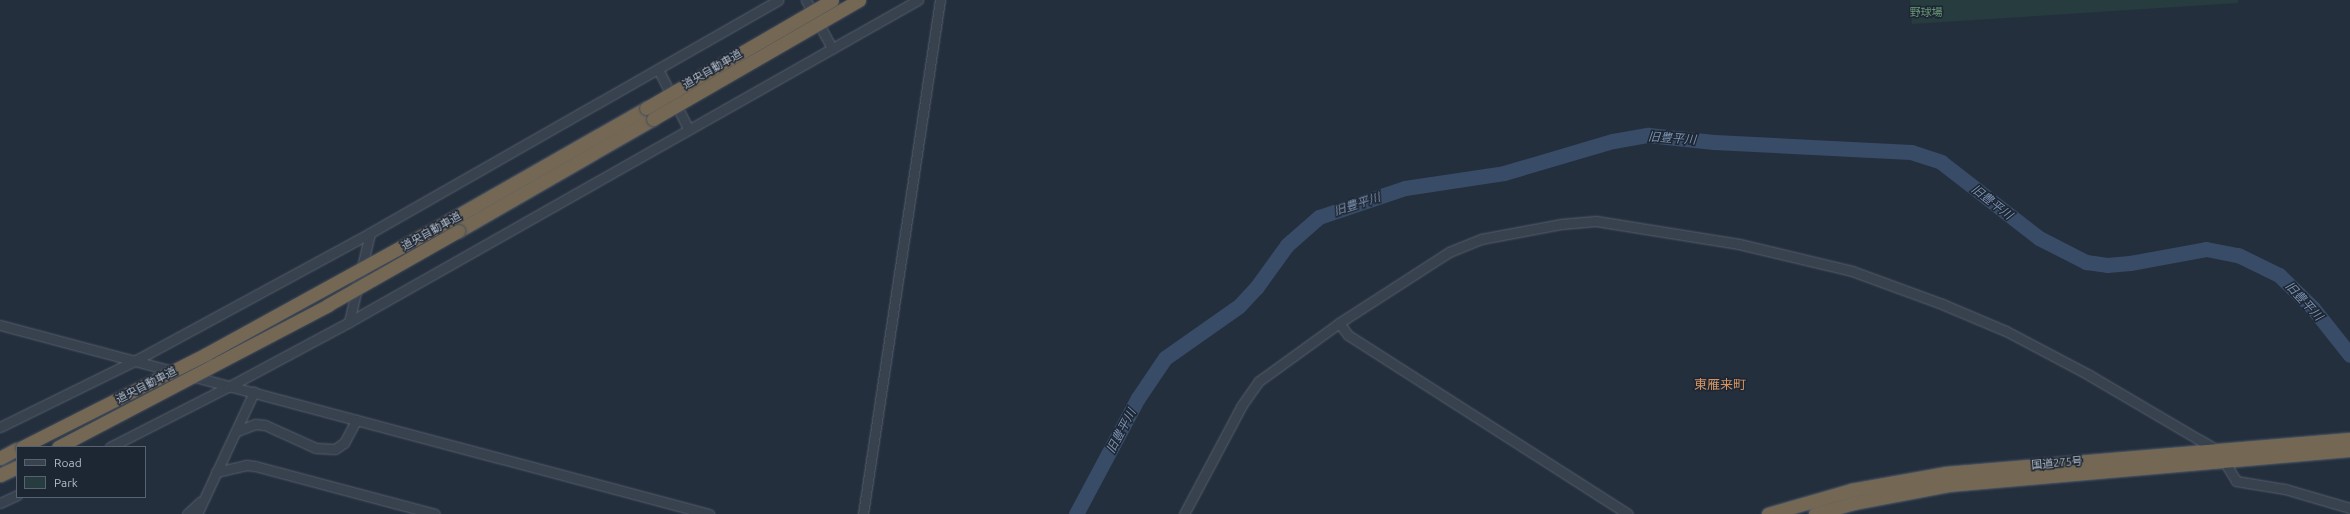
<!DOCTYPE html>
<html>
<head>
<meta charset="utf-8">
<style>
	body { margin:0 }
	#map { position:relative; width:2350px; height:514px; overflow:hidden; background:#242f3e; font-family:Ubuntu,"Noto Sans JP",sans-serif }
	div>[style] { position:absolute }
	.green>* { inset:0; background:#263c3f }
	.river>* { height:15px; margin:-7.5px; padding:0 7.5px; transform-origin:7.5px; border-radius:7.5px; background:#394c67 }
	.roads { filter:drop-shadow(0 0 1px #565f6c) drop-shadow(0 0 1px #565f6c) }
	.minor>* { height:9px; margin:-4.5px; padding:0 4.5px; transform-origin:4.5px; border-radius:4.5px; background:#38414e }
	.highway>* { height:13px; margin:-6.5px; padding:0 6.5px; transform-origin:6.5px; border-radius:6.5px; background:#746855 }
	.bridges { filter:drop-shadow(0 0 1px #434c59) drop-shadow(0 0 1px #434c59) }
	.highway-bridge>* { height:13px; margin:-6.5px; padding:0 6.5px; transform-origin:6.5px; border-radius:6.5px; background:#746855 }
	span { translate:-50% -50%; white-space:nowrap; text-align:center; line-height:1.15; -webkit-text-stroke:3px #1d2633; paint-order:stroke }
	.park-label { font-size:11px; color:#6b9a76 }
	.street-label { font-size:11px; color:#b4bcc9 }
	.water-label { font-size:12px; color:#7c92b1; font-style:italic }
	.quarter-label { font-size:13px; color:#d59563 }
	.legend { position:absolute; left:16px; top:446px; width:130px; height:52px; box-sizing:border-box; background:#1d2633; border:1px solid #59626f; margin:0; padding:5px 7px; list-style:none; font-size:12px; color:#b4bcc9 }
	.legend li { display:flex; align-items:center; gap:8px; height:20px }
	.legend b { width:20px; border:1px solid #59626f }
</style>
</head>
<body>
<div id="map">
	<div class="green">
		<i style="clip-path:polygon(1910px 0,2238px 0,2238px 3px,1912px 24px)"></i>
	</div>
	<div class="river">
		<i style="left:1076px;top:514px;width:132px;rotate:-61.9deg"></i>
		<i style="left:1138px;top:398px;width:48px;rotate:-56deg"></i>
		<i style="left:1165px;top:358px;width:90px;rotate:-35.1deg"></i>
		<i style="left:1239px;top:306px;width:25px;rotate:-47deg"></i>
		<i style="left:1256px;top:288px;width:53px;rotate:-54.2deg"></i>
		<i style="left:1287px;top:245px;width:43px;rotate:-41.2deg"></i>
		<i style="left:1319px;top:217px;width:91px;rotate:-18.6deg"></i>
		<i style="left:1405px;top:188px;width:100px;rotate:-8.6deg"></i>
		<i style="left:1504px;top:173px;width:114px;rotate:-16.4deg"></i>
		<i style="left:1613px;top:141px;width:36px;rotate:-10deg"></i>
		<i style="left:1648px;top:135px;width:66px;rotate:6.1deg"></i>
		<i style="left:1714px;top:142px;width:197px;rotate:2.9deg"></i>
		<i style="left:1911px;top:152px;width:32px;rotate:18deg"></i>
		<i style="left:1941px;top:162px;width:124px;rotate:37.8deg"></i>
		<i style="left:2039px;top:238px;width:53px;rotate:27.1deg"></i>
		<i style="left:2086px;top:262px;width:21px;rotate:8deg"></i>
		<i style="left:2107px;top:265px;width:23px;rotate:-5deg"></i>
		<i style="left:2130px;top:263px;width:77px;rotate:-10.4deg"></i>
		<i style="left:2206px;top:249px;width:33px;rotate:11deg"></i>
		<i style="left:2238px;top:255px;width:46px;rotate:26deg"></i>
		<i style="left:2279px;top:275px;width:46px;rotate:44.1deg"></i>
		<i style="left:2312px;top:307px;width:61px;rotate:51.6deg"></i>
	</div>
	<div class="roads">
		<div class="minor">
			<i style="left:806px;top:0;width:55px;rotate:61.6deg"></i>
			<i style="left:658px;top:69px;width:68px;rotate:63.1deg"></i>
			<i style="left:349px;top:322px;width:91px;rotate:-76.7deg"></i>
			<i style="left:1339px;top:323px;width:15px;rotate:53deg"></i>
			<i style="left:1348px;top:335px;width:332px;rotate:32.6deg"></i>
			<i style="left:0;top:325px;width:734px;rotate:14.93deg"></i>
			<i style="left:0;top:427px;width:156px;rotate:-26.2deg"></i>
			<i style="left:140px;top:358px;width:262px;rotate:-28.5deg"></i>
			<i style="left:370px;top:233px;width:470px;rotate:-29.7deg"></i>
			<i style="left:237px;top:431px;width:19px;rotate:-21deg"></i>
			<i style="left:255px;top:424px;width:10px;rotate:6deg"></i>
			<i style="left:265px;top:425px;width:56px;rotate:24.3deg"></i>
			<i style="left:316px;top:448px;width:19px;rotate:3deg"></i>
			<i style="left:335px;top:449px;width:11px;rotate:-34deg"></i>
			<i style="left:344px;top:443px;width:26px;rotate:-62deg"></i>
			<i style="left:110px;top:447px;width:132px;rotate:-27deg"></i>
			<i style="left:228px;top:387px;width:137px;rotate:-28.2deg"></i>
			<i style="left:349px;top:322px;width:654px;rotate:-29.51deg"></i>
			<i style="left:216px;top:472px;width:31px;rotate:-13deg"></i>
			<i style="left:246px;top:465px;width:9px;rotate:6deg"></i>
			<i style="left:255px;top:466px;width:186px;rotate:14.9deg"></i>
			<i style="left:0;top:503px;width:19px;rotate:-25deg"></i>
			<i style="left:187px;top:514px;width:18px;rotate:-43deg"></i>
			<i style="left:197px;top:514px;width:135px;rotate:-65deg"></i>
			<i style="left:863px;top:514px;width:520px;rotate:-81.48deg"></i>
			<i style="left:1184px;top:514px;width:123px;rotate:-62deg"></i>
			<i style="left:1242px;top:405px;width:29px;rotate:-55deg"></i>
			<i style="left:1259px;top:381px;width:99px;rotate:-35.9deg"></i>
			<i style="left:1339px;top:323px;width:131px;rotate:-32.8deg"></i>
			<i style="left:1449px;top:252px;width:35px;rotate:-22deg"></i>
			<i style="left:1481px;top:239px;width:81px;rotate:-10.6deg"></i>
			<i style="left:1561px;top:224px;width:35px;rotate:-5deg"></i>
			<i style="left:1596px;top:221px;width:145px;rotate:9.1deg"></i>
			<i style="left:1739px;top:244px;width:116px;rotate:13.4deg"></i>
			<i style="left:1852px;top:271px;width:96px;rotate:20.1deg"></i>
			<i style="left:1942px;top:304px;width:69px;rotate:22.9deg"></i>
			<i style="left:2006px;top:331px;width:94px;rotate:27.9deg"></i>
			<i style="left:2089px;top:375px;width:129px;rotate:30.4deg"></i>
			<i style="left:2200px;top:440px;width:20px;rotate:30deg"></i>
			<i style="left:2217px;top:450px;width:36px;rotate:58deg"></i>
			<i style="left:2236px;top:481px;width:50px;rotate:9.3deg"></i>
			<i style="left:2285px;top:489px;width:68px;rotate:16.3deg"></i>
		</div>
		<div class="highway">
			<i style="left:450px;top:220px;width:226px;rotate:-29.7deg"></i>
			<i style="left:458px;top:231px;width:225px;rotate:-29.9deg"></i>
			<i style="left:0;top:458px;width:19px;rotate:-28deg"></i>
			<i style="left:0;top:475px;width:19px;rotate:-25deg"></i>
			<i style="left:1768px;top:514px;width:86px;rotate:-16.1deg"></i>
			<i style="left:1851px;top:490px;width:97px;rotate:-10.1deg"></i>
			<i style="left:1946px;top:473px;width:405px;rotate:-4.8deg"></i>
			<i style="left:1815px;top:514px;width:41px;rotate:-15.8deg"></i>
			<i style="left:1854px;top:503px;width:96px;rotate:-10.8deg"></i>
			<i style="left:1948px;top:485px;width:404px;rotate:-5deg"></i>
		</div>
	</div>
	<div class="bridges">
		<div class="highway-bridge">
			<i style="left:646px;top:108px;width:215px;rotate:-30.1deg"></i>
			<i style="left:653px;top:119px;width:238px;rotate:-30deg"></i>
			<i style="left:22px;top:447px;width:206px;rotate:-26.8deg"></i>
			<i style="left:206px;top:354px;width:278px;rotate:-28.8deg"></i>
			<i style="left:58px;top:447px;width:305px;rotate:-27.7deg"></i>
			<i style="left:328px;top:305px;width:150px;rotate:-29.6deg"></i>
		</div>
	</div>
	<div class="park-label">
		<span style="left:1926px;top:12px">野球場</span>
	</div>
	<div class="street-label">
		<span style="left:712px;top:69px;rotate:-30deg">道央自動車道</span>
		<span style="left:431px;top:231px;rotate:-29deg">道央自動車道</span>
		<span style="left:146px;top:385px;rotate:-27deg">道央自動車道</span>
		<span style="left:2057px;top:463px;rotate:-5deg">国道275号</span>
	</div>
	<div class="water-label">
		<span style="left:1672px;top:138px;rotate:4deg">旧豊平川</span>
		<span style="left:1992px;top:202px;rotate:38deg">旧豊平川</span>
		<span style="left:1357px;top:204px;rotate:-18deg">旧豊平川</span>
		<span style="left:2304px;top:301px;rotate:47deg">旧豊平川</span>
		<span style="left:1121px;top:431px;rotate:-62deg">旧豊平川</span>
	</div>
	<div class="quarter-label">
		<span style="left:1720px;top:384px">東雁来町</span>
	</div>
	<ul class="legend">
	<li><b style="height:5px;background:#38414e"></b>Road</li>
	<li><b style="height:11px;background:#263c3f"></b>Park</li>
	</ul>
</div>
</body>
</html>
